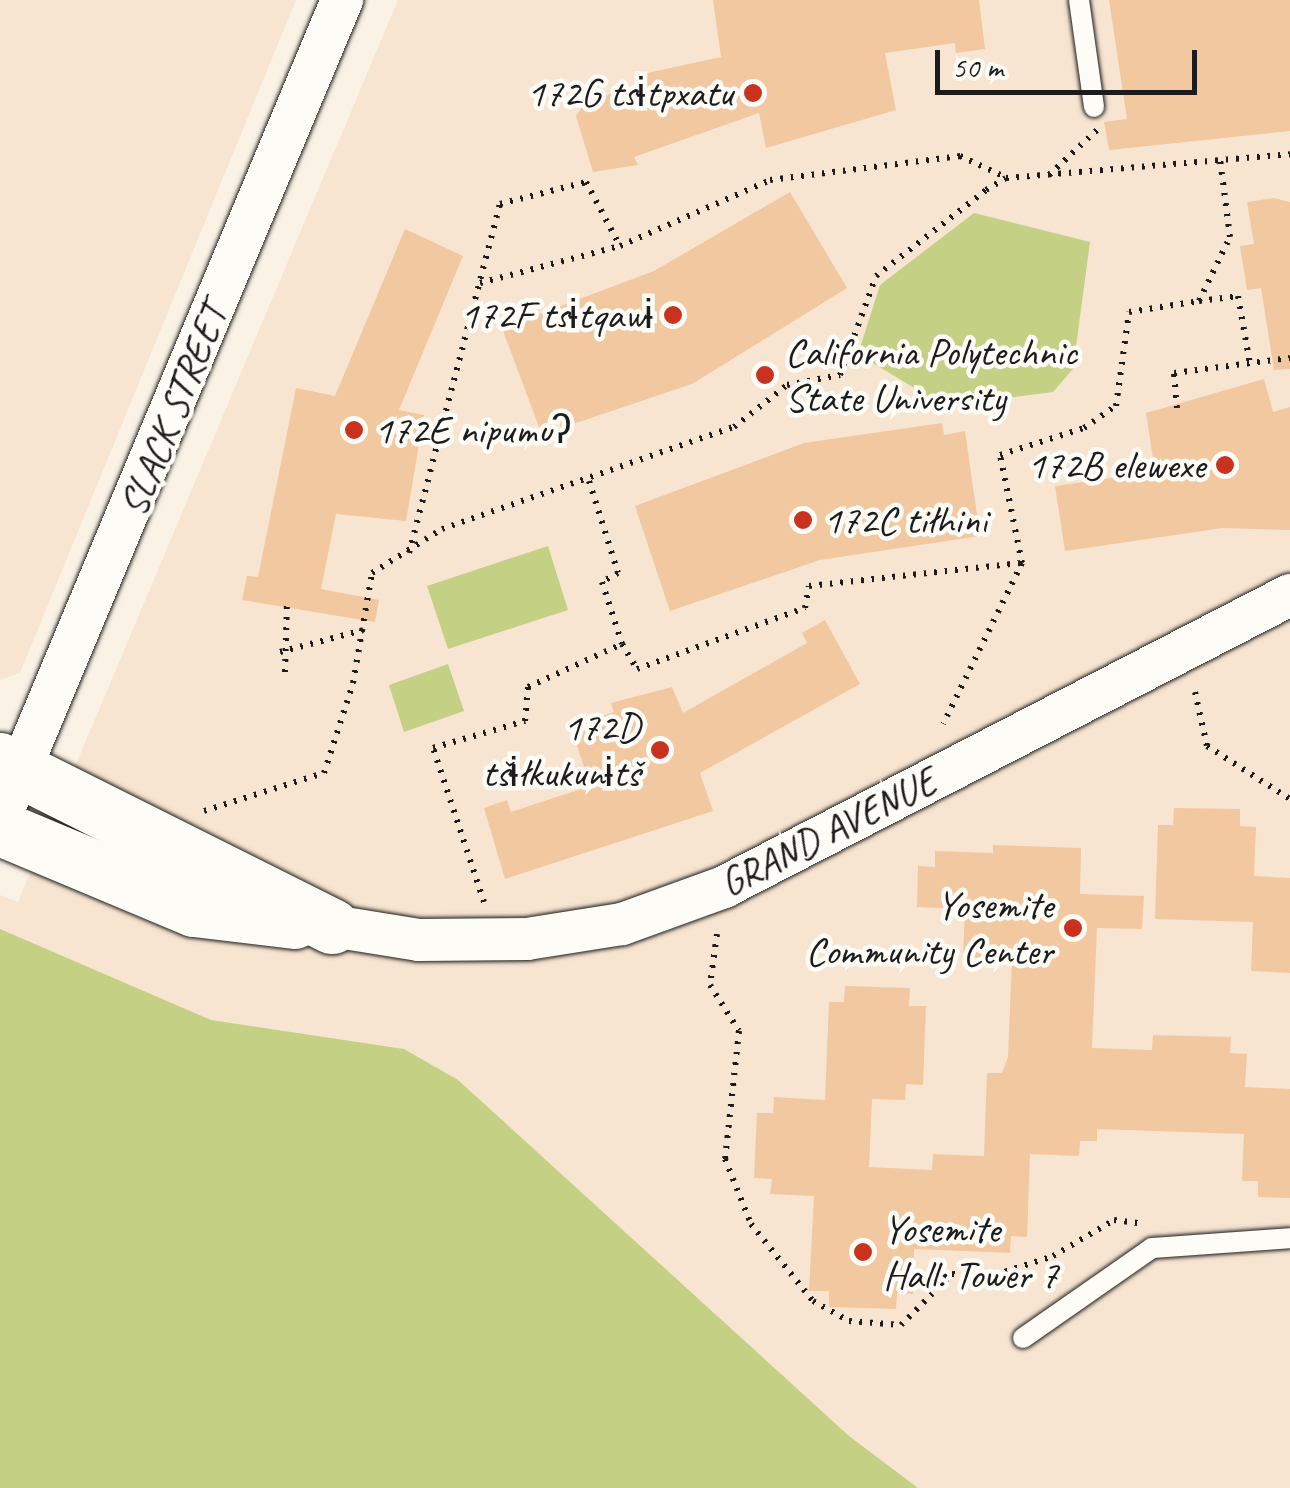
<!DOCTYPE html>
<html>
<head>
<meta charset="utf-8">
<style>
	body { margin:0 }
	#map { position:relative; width:1290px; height:1488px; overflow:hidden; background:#fbf2e6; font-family:Caveat,sans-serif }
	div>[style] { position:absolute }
	.built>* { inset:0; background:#f8e5d1 }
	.green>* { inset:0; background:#c4d083 }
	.building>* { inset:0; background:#f1c8a0 }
	.path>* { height:6px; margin-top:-3px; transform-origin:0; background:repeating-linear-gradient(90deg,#1c1c1c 0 2.5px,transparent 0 10.5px) }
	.roads { filter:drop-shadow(0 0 2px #1c1c1c) drop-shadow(0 0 2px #1c1c1c) }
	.lane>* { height:20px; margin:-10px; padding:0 10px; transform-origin:10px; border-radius:10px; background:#fdfcf7 }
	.street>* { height:42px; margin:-21px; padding:0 21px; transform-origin:21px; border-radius:21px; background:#fdfcf7 }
	.secondary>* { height:55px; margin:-27.5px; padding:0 27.5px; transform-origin:27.5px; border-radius:27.5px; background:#fdfcf7 }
	.dots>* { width:28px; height:28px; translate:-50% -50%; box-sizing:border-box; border:5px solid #fdfcf7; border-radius:50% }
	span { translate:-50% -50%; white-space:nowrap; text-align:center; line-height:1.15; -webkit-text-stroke:9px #fdfcf7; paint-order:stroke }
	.poi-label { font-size:40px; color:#1c1c1c }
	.right { translate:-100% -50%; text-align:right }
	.left { translate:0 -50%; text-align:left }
	.street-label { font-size:40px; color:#1c1c1c }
	.scale { position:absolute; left:935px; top:50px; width:262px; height:45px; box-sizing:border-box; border:5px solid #1c1c1c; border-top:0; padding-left:12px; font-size:30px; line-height:35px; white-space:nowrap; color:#1c1c1c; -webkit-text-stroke:8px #fdfcf7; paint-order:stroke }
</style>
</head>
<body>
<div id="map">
	<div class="built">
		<i style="clip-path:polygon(0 0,296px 0,20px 673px,0 680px)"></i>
		<i style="clip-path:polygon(398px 0,1290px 0,1290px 1488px,0 1488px,0 895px,18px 902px)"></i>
	</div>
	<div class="green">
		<i style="clip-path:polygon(974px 213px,1090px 242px,1073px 369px,1053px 392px,944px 406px,858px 354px,880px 285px)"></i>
		<i style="clip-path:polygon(548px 546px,568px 610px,448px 649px,427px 586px)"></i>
		<i style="clip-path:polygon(448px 664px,464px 711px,404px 732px,389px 685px)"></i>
		<i style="clip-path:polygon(0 929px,211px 1020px,404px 1049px,458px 1080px,849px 1436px,918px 1488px,0 1488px)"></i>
	</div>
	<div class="building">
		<i style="clip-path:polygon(713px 0,979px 0,985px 49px,956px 53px,955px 43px,885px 53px,896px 110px,766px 148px,759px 113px,634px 157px,638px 165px,593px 172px,576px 116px,585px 103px,640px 83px,638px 75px,721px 57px)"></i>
		<i style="clip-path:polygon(1109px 0,1290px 0,1290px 131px,1109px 150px,1104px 122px,1127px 119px)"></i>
		<i style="clip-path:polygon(790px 192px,847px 288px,692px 384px,561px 428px,558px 420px,539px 427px,502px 328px,654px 271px)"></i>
		<i style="clip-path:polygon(1273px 198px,1290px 202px,1290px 369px,1274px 370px,1261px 288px,1247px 290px,1240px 246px,1254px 244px,1247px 202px)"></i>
		<i style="clip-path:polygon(405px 229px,463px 256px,399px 410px,424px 415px,406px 521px,336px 514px,321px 589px,379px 600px,375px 622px,242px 600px,247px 576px,258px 577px,296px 388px,335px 396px)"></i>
		<i style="clip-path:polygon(1264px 379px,1273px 412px,1290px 407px,1290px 530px,1223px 528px,1065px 551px,1055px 486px,1155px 472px,1146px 413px)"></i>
		<i style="clip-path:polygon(942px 423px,944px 435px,965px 431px,980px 536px,820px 560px,670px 611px,635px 506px,804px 443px)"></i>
		<i style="clip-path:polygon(825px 620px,860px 684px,700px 773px,713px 811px,505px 879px,484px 808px,507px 800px,511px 812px,590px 786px,571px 727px,614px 712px,611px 703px,672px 687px,683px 713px,807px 643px,802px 633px)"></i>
		<i style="clip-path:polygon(1174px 808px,1240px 809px,1240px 826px,1256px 827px,1254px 876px,1290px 878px,1290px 973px,1251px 971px,1253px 922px,1155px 919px,1158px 825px,1173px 825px)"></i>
		<i style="clip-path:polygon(993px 845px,1081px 848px,1080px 894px,1144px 896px,1142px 929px,1097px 928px,1092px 1048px,1152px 1050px,1153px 1035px,1231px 1037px,1230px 1053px,1247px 1054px,1245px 1087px,1290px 1089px,1290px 1198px,1258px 1197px,1258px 1181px,1242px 1181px,1244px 1134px,1097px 1129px,1097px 1141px,1080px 1141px,1079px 1156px,1030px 1154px,1027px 1237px,1011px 1236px,1010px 1253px,914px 1249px,913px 1294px,897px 1293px,896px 1309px,829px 1307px,829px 1291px,809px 1291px,814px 1196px,770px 1194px,772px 1179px,754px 1178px,757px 1113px,773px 1113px,774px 1097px,825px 1100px,829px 1002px,844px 1002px,845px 986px,910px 988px,909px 1006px,926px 1006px,923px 1085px,906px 1084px,905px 1100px,872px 1099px,869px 1167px,932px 1170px,933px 1154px,984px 1156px,987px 1073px,1002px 1073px,1008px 1057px,1012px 959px,963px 957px,965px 909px,917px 907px,918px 866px,935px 867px,935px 851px,993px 853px)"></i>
	</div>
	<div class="path">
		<i style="left:1049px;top:175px;width:66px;rotate:-43.2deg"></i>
		<i style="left:480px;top:283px;width:145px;rotate:-14.8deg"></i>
		<i style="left:1199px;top:301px;width:39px;rotate:-7deg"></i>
		<i style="left:1238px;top:296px;width:69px;rotate:80deg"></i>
		<i style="left:1177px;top:408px;width:35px;rotate:-95deg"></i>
		<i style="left:1174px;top:373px;width:117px;rotate:-7.4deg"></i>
		<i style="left:589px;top:481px;width:96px;rotate:72.5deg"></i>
		<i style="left:618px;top:573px;width:18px;rotate:151deg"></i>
		<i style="left:602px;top:582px;width:65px;rotate:72.1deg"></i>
		<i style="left:409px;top:553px;width:361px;rotate:-75.4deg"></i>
		<i style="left:500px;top:204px;width:89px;rotate:-14.3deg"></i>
		<i style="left:586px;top:182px;width:72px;rotate:62deg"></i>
		<i style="left:620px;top:246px;width:164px;rotate:-23.7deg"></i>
		<i style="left:770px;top:180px;width:192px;rotate:-7.2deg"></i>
		<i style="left:960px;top:156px;width:50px;rotate:25deg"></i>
		<i style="left:1022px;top:563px;width:110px;rotate:-101.5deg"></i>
		<i style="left:1000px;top:455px;width:88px;rotate:-17.8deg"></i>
		<i style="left:1084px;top:428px;width:39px;rotate:-35deg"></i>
		<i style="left:1116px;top:406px;width:95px;rotate:-82.1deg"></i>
		<i style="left:1129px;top:312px;width:71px;rotate:-8.9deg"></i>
		<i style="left:1199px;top:301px;width:71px;rotate:-64.2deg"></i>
		<i style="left:1230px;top:237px;width:79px;rotate:-97.3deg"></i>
		<i style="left:280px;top:652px;width:86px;rotate:-14.8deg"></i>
		<i style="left:285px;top:672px;width:72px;rotate:-88.4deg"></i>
		<i style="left:1195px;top:692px;width:55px;rotate:77.5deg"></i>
		<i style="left:1207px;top:746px;width:98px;rotate:32.6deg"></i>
		<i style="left:204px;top:811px;width:126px;rotate:-17.6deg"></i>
		<i style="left:324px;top:773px;width:95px;rotate:-72.1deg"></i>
		<i style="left:353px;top:683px;width:112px;rotate:-80.2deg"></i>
		<i style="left:372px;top:573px;width:83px;rotate:-32.2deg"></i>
		<i style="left:442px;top:529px;width:309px;rotate:-19.3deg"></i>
		<i style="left:734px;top:427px;width:68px;rotate:-38.4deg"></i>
		<i style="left:787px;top:385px;width:54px;rotate:-10.7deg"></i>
		<i style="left:840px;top:375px;width:105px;rotate:-70deg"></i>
		<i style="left:876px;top:276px;width:140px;rotate:-38deg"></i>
		<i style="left:986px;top:190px;width:23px;rotate:-31deg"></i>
		<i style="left:1006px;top:178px;width:285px;rotate:-4.8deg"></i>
		<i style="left:484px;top:902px;width:162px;rotate:-108.3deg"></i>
		<i style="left:433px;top:748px;width:96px;rotate:-16.4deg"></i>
		<i style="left:525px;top:721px;width:34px;rotate:-85deg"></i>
		<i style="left:528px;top:687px;width:103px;rotate:-24.6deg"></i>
		<i style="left:622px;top:644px;width:29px;rotate:59deg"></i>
		<i style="left:637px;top:669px;width:179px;rotate:-20deg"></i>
		<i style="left:805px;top:608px;width:22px;rotate:-80deg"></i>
		<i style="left:809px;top:586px;width:214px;rotate:-6.2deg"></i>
		<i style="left:1022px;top:563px;width:179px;rotate:116.1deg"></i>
		<i style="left:717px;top:934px;width:51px;rotate:97.8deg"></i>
		<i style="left:710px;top:985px;width:54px;rotate:57.8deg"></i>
		<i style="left:739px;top:1031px;width:129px;rotate:96.2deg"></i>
		<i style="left:725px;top:1159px;width:70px;rotate:68.2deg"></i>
		<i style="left:751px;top:1224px;width:99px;rotate:51.2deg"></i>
		<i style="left:813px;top:1301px;width:41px;rotate:29.1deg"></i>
		<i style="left:849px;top:1321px;width:52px;rotate:4.4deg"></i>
		<i style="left:901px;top:1325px;width:72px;rotate:-45deg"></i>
		<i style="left:952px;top:1274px;width:43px;rotate:1.3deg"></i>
		<i style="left:995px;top:1275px;width:61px;rotate:-18.1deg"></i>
		<i style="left:1053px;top:1256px;width:71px;rotate:-30.5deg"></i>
		<i style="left:1114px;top:1220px;width:26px;rotate:7deg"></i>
	</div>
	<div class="roads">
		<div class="lane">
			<i style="left:1079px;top:0;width:108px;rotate:82deg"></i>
			<i style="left:1023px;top:1338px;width:157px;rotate:-34.9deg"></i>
			<i style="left:1152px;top:1248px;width:138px;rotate:-4.1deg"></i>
		</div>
		<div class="street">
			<i style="left:0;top:818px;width:887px;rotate:-67.31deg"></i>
			<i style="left:332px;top:926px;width:88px;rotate:9.1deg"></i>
			<i style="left:419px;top:940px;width:108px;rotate:-0.5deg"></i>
			<i style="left:527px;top:939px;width:96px;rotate:-9deg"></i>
			<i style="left:622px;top:924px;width:109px;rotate:-19.9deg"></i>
			<i style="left:724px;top:887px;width:637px;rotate:-27.29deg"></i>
		</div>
		<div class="secondary">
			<i style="left:0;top:760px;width:371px;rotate:26.6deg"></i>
			<i style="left:0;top:828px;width:210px;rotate:22.7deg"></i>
			<i style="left:194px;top:909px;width:101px;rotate:6.8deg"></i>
		</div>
	</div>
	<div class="dots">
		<i style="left:753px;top:93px;background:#c8321e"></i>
		<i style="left:673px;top:315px;background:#c8321e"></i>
		<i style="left:765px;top:375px;background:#c8321e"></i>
		<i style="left:354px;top:430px;background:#c8321e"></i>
		<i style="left:1225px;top:465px;background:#c8321e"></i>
		<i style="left:803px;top:520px;background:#c8321e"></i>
		<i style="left:660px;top:750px;background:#c8321e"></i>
		<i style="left:1073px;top:928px;background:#c8321e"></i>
		<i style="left:863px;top:1252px;background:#c8321e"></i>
	</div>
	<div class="poi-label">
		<span class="right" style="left:733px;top:93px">172G tsɨtpxatu</span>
		<span class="right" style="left:653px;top:315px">172F tsɨtqawɨ</span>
		<span class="left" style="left:785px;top:375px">California Polytechnic<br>State University</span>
		<span class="left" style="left:374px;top:430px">172E nipumuʔ</span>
		<span class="right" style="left:1205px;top:465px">172B elewexe</span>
		<span class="left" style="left:823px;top:520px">172C tiłhini</span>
		<span class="right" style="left:640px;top:750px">172D<br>tšɨłkukunɨtš</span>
		<span class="right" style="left:1053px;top:928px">Yosemite<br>Community Center</span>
		<span class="left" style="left:883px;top:1252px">Yosemite<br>Hall: Tower 7</span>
	</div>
	<div class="street-label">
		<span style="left:173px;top:410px;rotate:-68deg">SLACK STREET</span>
		<span style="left:828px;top:832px;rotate:-27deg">GRAND AVENUE</span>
	</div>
	<div class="scale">50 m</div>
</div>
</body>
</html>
